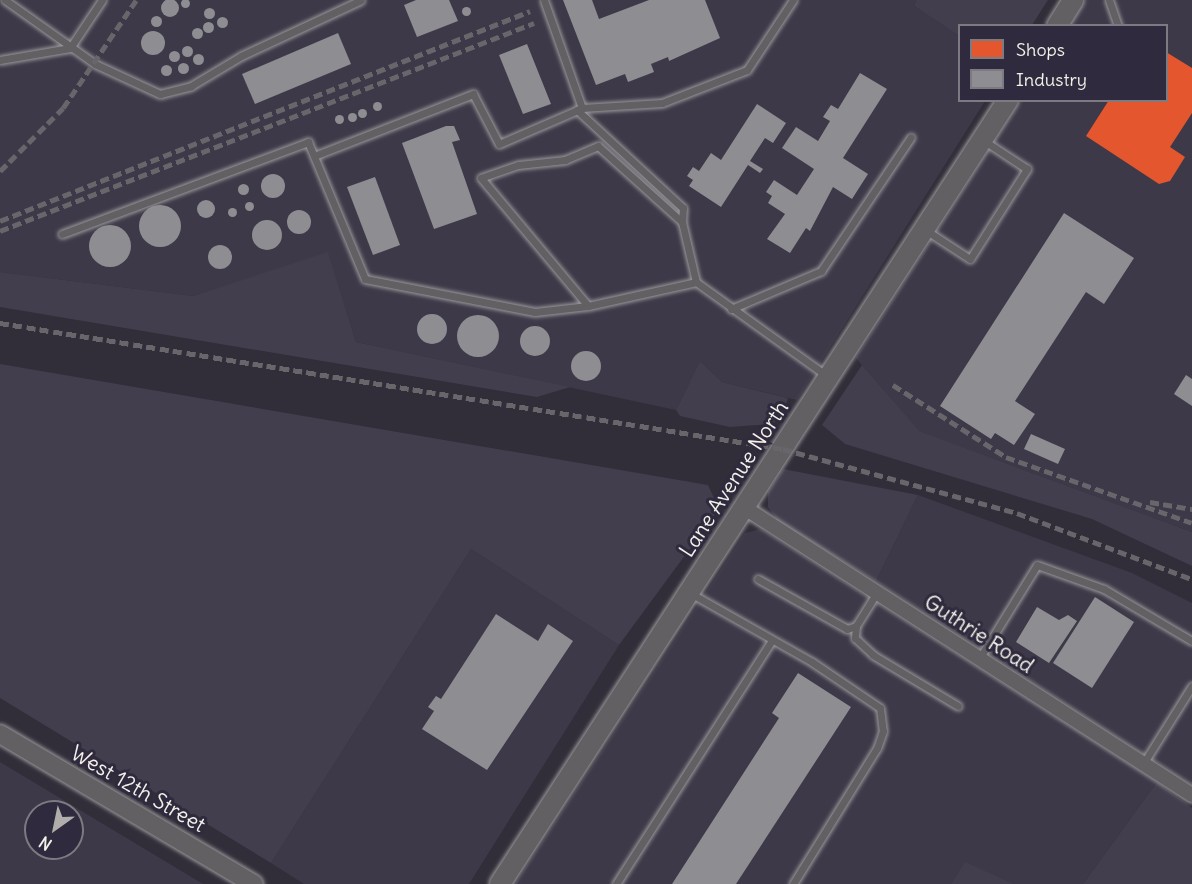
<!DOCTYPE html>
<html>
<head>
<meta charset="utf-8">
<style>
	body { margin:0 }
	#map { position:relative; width:1192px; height:884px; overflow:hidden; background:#312e39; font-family:Delius,sans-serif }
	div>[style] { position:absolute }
	.built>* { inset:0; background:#3e3948 }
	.green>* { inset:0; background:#423e4d }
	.shops>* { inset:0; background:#e4572e }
	.industry>* { inset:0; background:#8d8d92 }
	.round { border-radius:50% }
	.roads { filter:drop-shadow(0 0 2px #9a989b) drop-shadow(0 0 2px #9a989b) }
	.service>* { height:7px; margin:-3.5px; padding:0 3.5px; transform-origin:3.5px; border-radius:3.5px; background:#626063 }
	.minor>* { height:14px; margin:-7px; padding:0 7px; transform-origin:7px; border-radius:7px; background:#626063 }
	.tertiary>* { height:18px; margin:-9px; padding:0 9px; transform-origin:9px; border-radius:9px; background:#626063 }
	.secondary>* { height:20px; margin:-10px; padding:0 10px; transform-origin:10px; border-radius:10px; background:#626063 }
	.rail>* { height:4.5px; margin-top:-2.25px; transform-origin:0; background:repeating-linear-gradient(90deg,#68666b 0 9px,transparent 0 13.5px) }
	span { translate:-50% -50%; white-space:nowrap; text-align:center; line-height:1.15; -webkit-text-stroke:6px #2f2a3d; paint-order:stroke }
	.street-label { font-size:21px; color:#f4f1e8 }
	.legend { position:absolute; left:958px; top:24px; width:210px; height:78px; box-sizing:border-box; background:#2f2a3d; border:2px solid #7e7a81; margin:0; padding:8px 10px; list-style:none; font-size:18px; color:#f4f1e8 }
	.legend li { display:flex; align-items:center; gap:12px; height:30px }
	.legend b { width:30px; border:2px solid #7e7a81 }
	.north { position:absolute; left:24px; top:800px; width:60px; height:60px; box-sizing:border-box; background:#2f2a3d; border:2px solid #7e7a81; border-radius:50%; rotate:213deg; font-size:16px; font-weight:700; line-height:24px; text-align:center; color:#f4f1e8 }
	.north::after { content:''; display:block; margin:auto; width:21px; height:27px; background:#b0adab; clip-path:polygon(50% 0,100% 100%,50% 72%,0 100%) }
</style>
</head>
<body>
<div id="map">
	<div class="built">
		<i style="clip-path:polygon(0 0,916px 0,914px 6px,959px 36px,960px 100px,985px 101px,797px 400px,722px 382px,700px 361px,676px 410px,356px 342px,328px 253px,193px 296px,0 272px)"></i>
		<i style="clip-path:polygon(1086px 0,1192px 0,1192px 532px,918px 431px,856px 358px,1020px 101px,1166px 100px,1166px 26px,1069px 25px)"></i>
		<i style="clip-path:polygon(918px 495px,1132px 573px,1192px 603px,1192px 785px,876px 581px)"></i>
		<i style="clip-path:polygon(761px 529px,1157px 782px,1083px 884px,1014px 884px,965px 863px,951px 884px,515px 884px,745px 533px)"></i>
		<i style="clip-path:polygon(471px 549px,619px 645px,469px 884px,304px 884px,271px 863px)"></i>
		<i style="clip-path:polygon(evenodd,0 762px,203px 884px,0 884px,0 762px,36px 812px,72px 812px,72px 848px,36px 848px,36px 812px)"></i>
	</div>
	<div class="green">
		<i style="clip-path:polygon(916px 0,1048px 0,1032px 25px,960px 26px,959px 36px,914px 6px)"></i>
		<i style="clip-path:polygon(328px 252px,356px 342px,570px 387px,537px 397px,0 307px,0 272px,193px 296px)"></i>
		<i style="clip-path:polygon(700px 361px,722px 382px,788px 398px,783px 415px,772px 424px,730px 427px,680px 416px,676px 410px)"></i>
		<i style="clip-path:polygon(0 364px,708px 485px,719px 509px,619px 645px,471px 549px,271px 863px,0 698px)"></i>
		<i style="clip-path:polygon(862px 365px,919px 431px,1192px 532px,1192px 566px,1092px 519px,845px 444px,822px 425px)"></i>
		<i style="clip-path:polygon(783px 469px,918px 495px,876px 581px,778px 521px,768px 507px,768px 492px)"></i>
		<i style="clip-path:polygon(1157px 782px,1192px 808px,1192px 884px,1083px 884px)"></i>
		<i style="clip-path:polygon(965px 862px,1014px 884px,951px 884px)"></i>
	</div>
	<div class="shops">
		<i style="clip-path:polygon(1166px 52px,1192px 68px,1192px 113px,1170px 147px,1185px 157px,1170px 181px,1159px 184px,1086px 136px,1109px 100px,1166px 100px)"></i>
	</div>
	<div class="industry">
		<i class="round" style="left:180.5px;top:-1.5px;width:9px;height:9px"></i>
		<i class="round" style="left:161px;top:-1px;width:18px;height:18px"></i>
		<i style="clip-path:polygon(416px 0,449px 0,458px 21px,417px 37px,404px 5px)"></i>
		<i style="clip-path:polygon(563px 0,592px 0,599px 19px,649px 0,705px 0,720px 38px,669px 61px,668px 57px,651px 64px,654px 72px,628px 82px,625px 74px,596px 85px)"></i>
		<i class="round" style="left:461.5px;top:6.5px;width:9px;height:9px"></i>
		<i class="round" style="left:203.5px;top:7.5px;width:11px;height:11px"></i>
		<i class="round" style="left:150.5px;top:15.5px;width:11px;height:11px"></i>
		<i class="round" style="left:216.5px;top:16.5px;width:11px;height:11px"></i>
		<i class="round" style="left:202.5px;top:21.5px;width:11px;height:11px"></i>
		<i class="round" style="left:191.5px;top:27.5px;width:11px;height:11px"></i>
		<i class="round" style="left:141px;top:31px;width:24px;height:24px"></i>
		<i style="clip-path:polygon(338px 33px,351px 64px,255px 104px,242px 74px)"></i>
		<i style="clip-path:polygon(527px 44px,551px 104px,523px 114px,499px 55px)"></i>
		<i class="round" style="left:181.5px;top:45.5px;width:11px;height:11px"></i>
		<i class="round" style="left:168.5px;top:50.5px;width:11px;height:11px"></i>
		<i class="round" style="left:192.5px;top:53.5px;width:11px;height:11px"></i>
		<i class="round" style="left:177.5px;top:62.5px;width:11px;height:11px"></i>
		<i class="round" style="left:160.5px;top:64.5px;width:11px;height:11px"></i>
		<i style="clip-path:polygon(860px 73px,887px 89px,843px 158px,868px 174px,852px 199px,833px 187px,810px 231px,806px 228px,790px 253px,767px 239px,785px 214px,768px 203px,772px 196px,766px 192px,774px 180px,797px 195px,814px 169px,782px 148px,796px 127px,818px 141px,830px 121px,823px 117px,831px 105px,838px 109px)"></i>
		<i class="round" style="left:372.5px;top:101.5px;width:9px;height:9px"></i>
		<i style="clip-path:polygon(757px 104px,786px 123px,773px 143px,765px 138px,750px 161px,763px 169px,760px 173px,748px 165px,721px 207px,689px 186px,693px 180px,687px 176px,693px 167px,699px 171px,711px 153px,721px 160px)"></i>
		<i class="round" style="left:357.5px;top:108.5px;width:9px;height:9px"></i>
		<i class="round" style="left:347.5px;top:112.5px;width:9px;height:9px"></i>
		<i class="round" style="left:334.5px;top:114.5px;width:9px;height:9px"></i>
		<i style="clip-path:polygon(446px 126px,454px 126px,460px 140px,452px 142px,477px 214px,434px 229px,402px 143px)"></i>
		<i class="round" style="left:261px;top:174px;width:24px;height:24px"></i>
		<i style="clip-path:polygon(375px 177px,400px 245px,373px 255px,347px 187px)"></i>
		<i class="round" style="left:237.5px;top:183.5px;width:11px;height:11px"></i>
		<i class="round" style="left:197px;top:200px;width:18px;height:18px"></i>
		<i class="round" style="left:244.5px;top:201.5px;width:9px;height:9px"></i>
		<i class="round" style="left:139px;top:205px;width:42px;height:42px"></i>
		<i class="round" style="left:227.5px;top:207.5px;width:9px;height:9px"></i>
		<i class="round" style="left:287px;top:210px;width:24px;height:24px"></i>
		<i style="clip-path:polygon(1064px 213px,1134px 258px,1104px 304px,1086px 292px,1015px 401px,1035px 414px,1014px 445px,995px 433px,991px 439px,940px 406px)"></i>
		<i class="round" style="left:252px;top:220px;width:30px;height:30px"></i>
		<i class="round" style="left:89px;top:225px;width:42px;height:42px"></i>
		<i class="round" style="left:208px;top:245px;width:24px;height:24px"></i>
		<i class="round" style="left:417px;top:314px;width:30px;height:30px"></i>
		<i class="round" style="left:457px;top:315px;width:42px;height:42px"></i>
		<i class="round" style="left:520px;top:326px;width:30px;height:30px"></i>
		<i class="round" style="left:571px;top:351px;width:30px;height:30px"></i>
		<i style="clip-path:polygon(1186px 375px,1192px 379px,1192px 406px,1174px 394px)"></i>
		<i style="clip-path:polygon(1031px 434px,1065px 449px,1058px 464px,1024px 449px)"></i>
		<i style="clip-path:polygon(1095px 597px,1134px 622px,1092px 688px,1053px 663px)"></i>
		<i style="clip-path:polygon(1037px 607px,1059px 620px,1068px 615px,1077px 621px,1049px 663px,1016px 642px)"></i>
		<i style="clip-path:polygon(496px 614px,538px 641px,548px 624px,573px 641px,487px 770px,422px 729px,434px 711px,428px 707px,436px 696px,441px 699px)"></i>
		<i style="clip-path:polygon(798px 673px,851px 707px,736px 884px,672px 884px,779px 718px,772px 713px)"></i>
	</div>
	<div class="roads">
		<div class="service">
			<i style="left:5px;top:0;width:110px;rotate:35.4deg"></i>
			<i style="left:95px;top:64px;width:72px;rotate:24.8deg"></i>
			<i style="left:160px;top:94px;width:32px;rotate:-14deg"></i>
			<i style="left:191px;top:86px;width:58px;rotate:-31deg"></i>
			<i style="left:241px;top:56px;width:132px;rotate:-25deg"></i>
			<i style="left:1109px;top:0;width:28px;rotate:71deg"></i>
			<i style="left:0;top:60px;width:71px;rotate:-9.7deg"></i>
			<i style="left:70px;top:48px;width:58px;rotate:-56.3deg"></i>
			<i style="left:582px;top:108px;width:80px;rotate:-3.6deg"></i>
			<i style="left:662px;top:103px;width:91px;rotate:-21.2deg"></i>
			<i style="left:747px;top:70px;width:84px;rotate:-56.7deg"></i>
			<i style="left:577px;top:110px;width:144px;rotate:42.8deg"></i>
			<i style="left:683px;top:208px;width:14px;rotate:94deg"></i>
			<i style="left:314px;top:156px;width:171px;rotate:-21.3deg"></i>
			<i style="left:473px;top:94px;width:56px;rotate:62.5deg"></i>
			<i style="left:499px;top:144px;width:90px;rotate:-23.4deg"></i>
			<i style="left:582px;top:108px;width:114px;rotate:-109.4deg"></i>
			<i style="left:927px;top:231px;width:51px;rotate:33.1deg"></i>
			<i style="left:970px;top:259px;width:107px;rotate:-57.7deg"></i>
			<i style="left:1027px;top:169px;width:53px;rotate:-146.6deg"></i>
			<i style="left:62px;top:234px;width:263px;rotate:-20.5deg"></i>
			<i style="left:308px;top:142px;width:148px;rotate:67.4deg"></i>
			<i style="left:365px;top:279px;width:173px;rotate:11deg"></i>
			<i style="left:535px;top:312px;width:53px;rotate:-6.5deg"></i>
			<i style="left:696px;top:282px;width:62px;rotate:-103.1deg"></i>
			<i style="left:682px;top:222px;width:113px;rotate:-137.9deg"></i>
			<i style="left:598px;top:146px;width:36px;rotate:157deg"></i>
			<i style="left:565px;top:160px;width:47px;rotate:173.9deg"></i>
			<i style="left:518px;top:165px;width:39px;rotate:161deg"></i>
			<i style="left:481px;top:178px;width:167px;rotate:50.1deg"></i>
			<i style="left:588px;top:306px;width:111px;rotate:-12.5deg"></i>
			<i style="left:696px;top:282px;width:161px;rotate:35.7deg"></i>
			<i style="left:731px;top:309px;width:98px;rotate:-22.9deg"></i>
			<i style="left:821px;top:271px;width:161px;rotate:-56.1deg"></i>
			<i style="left:758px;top:579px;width:102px;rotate:29.3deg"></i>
			<i style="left:847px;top:629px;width:9px;rotate:-18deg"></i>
			<i style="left:856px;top:626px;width:39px;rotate:-58deg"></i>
			<i style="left:692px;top:594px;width:138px;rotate:29.5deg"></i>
			<i style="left:812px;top:662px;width:82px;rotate:34.1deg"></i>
			<i style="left:880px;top:708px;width:23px;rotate:83deg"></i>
			<i style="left:883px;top:731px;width:18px;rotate:109deg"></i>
			<i style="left:877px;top:748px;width:160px;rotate:121.7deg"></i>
			<i style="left:856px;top:626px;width:12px;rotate:95deg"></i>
			<i style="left:855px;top:638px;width:25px;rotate:43deg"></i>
			<i style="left:873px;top:655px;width:99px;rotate:31deg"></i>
			<i style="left:979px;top:659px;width:110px;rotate:-58.3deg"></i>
			<i style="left:1037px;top:565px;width:71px;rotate:19.7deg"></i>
			<i style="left:1104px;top:589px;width:102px;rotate:30.6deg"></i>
			<i style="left:1143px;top:764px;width:92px;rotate:-57.9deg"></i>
			<i style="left:616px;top:884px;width:286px;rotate:-57.4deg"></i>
		</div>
		<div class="minor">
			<i style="left:745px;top:508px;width:531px;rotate:32.7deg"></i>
		</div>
		<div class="tertiary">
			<i style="left:0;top:734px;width:295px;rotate:30.6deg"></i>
		</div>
		<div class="secondary">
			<i style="left:1057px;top:26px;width:31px;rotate:-58deg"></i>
			<i style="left:500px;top:884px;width:934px;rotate:-57.06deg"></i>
		</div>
	</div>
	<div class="rail">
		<i style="left:0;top:171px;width:89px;rotate:-45deg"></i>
		<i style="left:63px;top:108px;width:130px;rotate:-55.9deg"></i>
		<i style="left:0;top:221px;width:570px;rotate:-21.61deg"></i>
		<i style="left:0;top:231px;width:573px;rotate:-21.28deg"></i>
		<i style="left:0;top:323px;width:793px;rotate:9.14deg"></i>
		<i style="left:783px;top:449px;width:243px;rotate:15.3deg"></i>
		<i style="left:1017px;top:513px;width:187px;rotate:20.7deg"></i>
		<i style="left:893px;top:385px;width:134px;rotate:32.5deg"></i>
		<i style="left:1006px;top:457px;width:197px;rotate:19.5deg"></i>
		<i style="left:1150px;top:502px;width:43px;rotate:9.5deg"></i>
	</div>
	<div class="street-label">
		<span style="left:734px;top:479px;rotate:-57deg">Lane Avenue North</span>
		<span style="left:979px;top:634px;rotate:33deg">Guthrie Road</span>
		<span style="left:138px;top:789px;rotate:30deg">West 12th Street</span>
	</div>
	<ul class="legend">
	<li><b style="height:16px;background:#e4572e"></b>Shops</li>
	<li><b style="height:16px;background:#8d8d92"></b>Industry</li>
	</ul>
	<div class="north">N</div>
</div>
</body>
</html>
